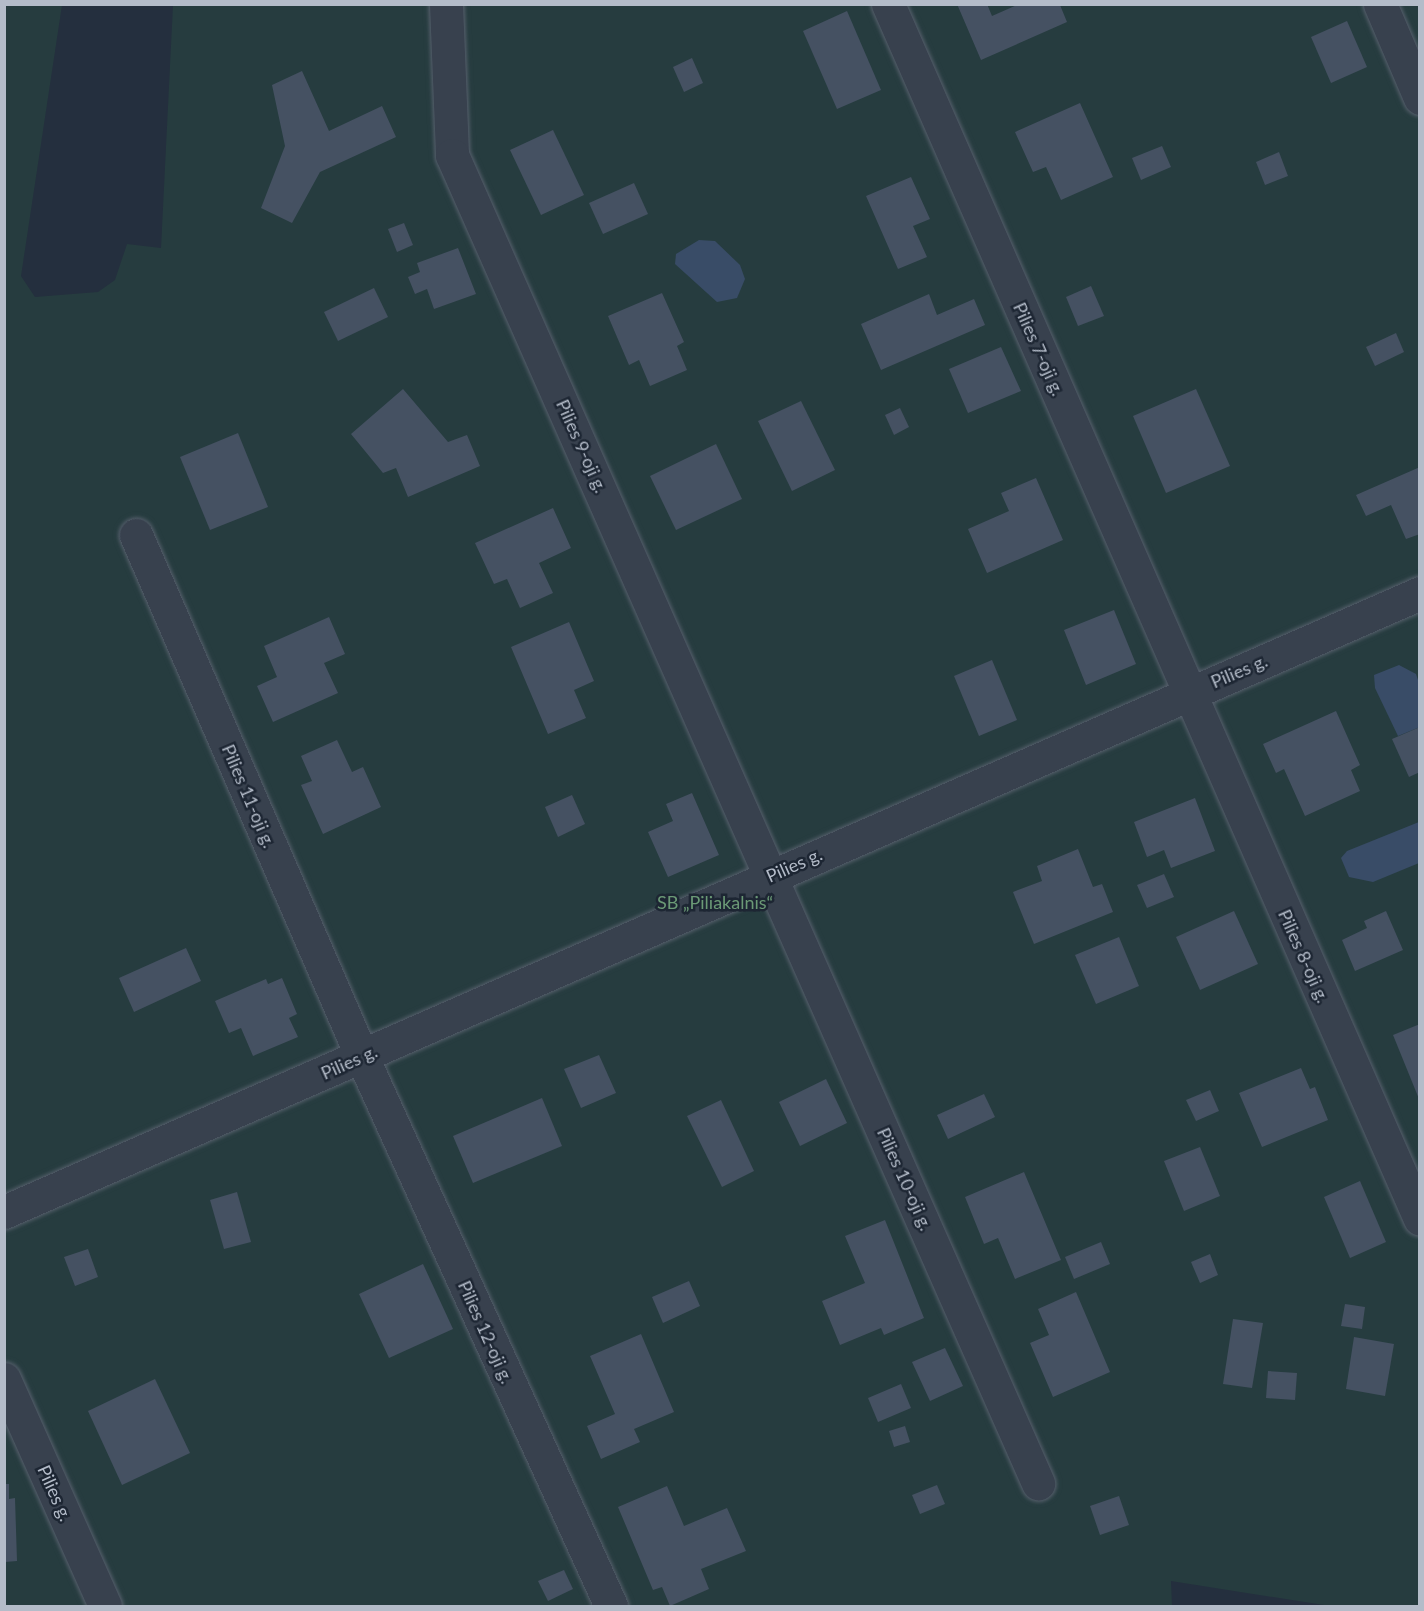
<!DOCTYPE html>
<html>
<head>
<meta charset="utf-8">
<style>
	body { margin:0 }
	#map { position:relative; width:1424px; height:1611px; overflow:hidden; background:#242f3e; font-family:Lato,sans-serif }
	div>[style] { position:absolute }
	.green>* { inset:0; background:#263c3f }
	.water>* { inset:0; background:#394c67 }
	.building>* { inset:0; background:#455162 }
	.roads { filter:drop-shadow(0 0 2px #565f6c) drop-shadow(0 0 2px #565f6c) }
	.minor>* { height:33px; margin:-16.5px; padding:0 16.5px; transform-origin:16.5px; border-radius:16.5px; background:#38414e }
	span { translate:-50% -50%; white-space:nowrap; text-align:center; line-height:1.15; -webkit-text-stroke:5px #1d2633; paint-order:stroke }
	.street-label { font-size:18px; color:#b4bcc9 }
	.park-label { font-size:18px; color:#6b9a76 }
	.frame { position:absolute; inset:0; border:6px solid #b4bcc9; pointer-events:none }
</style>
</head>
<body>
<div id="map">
	<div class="green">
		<i style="clip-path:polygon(5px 5px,62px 5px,21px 276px,35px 297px,98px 292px,115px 280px,127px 244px,161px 248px,173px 5px,1419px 5px,1419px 1606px,1330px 1606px,1171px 1581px,1172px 1606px,5px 1606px)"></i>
	</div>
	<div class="water">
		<i style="clip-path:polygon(699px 240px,715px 241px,740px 265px,745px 279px,737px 298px,717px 302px,675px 264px,676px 254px)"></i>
		<i style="clip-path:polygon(1399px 665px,1416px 674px,1419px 683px,1420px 727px,1398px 736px,1375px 688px,1374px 675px)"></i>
		<i style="clip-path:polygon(1419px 822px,1419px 863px,1373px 882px,1349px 877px,1341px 858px,1347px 851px)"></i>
	</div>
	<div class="building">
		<i style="clip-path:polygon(957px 4px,987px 4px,992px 16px,1017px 5px,1060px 5px,1067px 22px,981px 60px)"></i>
		<i style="clip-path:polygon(847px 11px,881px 90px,837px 109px,803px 31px)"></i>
		<i style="clip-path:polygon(1347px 21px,1367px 67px,1331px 83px,1311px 37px)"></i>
		<i style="clip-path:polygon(692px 58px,703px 83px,684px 92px,673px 67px)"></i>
		<i style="clip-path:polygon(302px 71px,329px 131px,382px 106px,396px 137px,320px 172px,292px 223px,261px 208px,285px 146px,272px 85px)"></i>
		<i style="clip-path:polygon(1080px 103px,1113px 177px,1061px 200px,1046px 167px,1033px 172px,1015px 132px)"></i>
		<i style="clip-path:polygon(553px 130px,584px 195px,541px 215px,510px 150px)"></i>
		<i style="clip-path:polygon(1162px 146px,1171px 167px,1141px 180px,1132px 158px)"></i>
		<i style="clip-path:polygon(1279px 152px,1288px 176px,1265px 185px,1256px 162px)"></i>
		<i style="clip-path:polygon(911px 177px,930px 219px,913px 226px,927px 257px,898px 269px,866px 196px)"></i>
		<i style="clip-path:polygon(634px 183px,648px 214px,603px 234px,589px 203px)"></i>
		<i style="clip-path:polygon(404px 223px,413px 245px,397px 252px,388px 229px)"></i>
		<i style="clip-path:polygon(458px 248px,476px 294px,434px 309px,427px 289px,415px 294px,408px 277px,420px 272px,417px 263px)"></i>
		<i style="clip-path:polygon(1091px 286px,1104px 316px,1078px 326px,1066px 297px)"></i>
		<i style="clip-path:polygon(374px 288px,388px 317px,338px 341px,324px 312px)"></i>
		<i style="clip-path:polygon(662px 293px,684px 342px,677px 346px,687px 370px,650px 386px,639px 360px,629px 365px,608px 316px)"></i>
		<i style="clip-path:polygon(929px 294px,937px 315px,974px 299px,985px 325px,881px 370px,861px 324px)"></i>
		<i style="clip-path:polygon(1396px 333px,1404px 352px,1375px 366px,1366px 347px)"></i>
		<i style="clip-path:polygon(1001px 347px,1021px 391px,968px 413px,949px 369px)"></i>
		<i style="clip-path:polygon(403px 389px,448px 442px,467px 435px,480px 466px,408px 497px,396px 468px,383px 473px,351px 434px)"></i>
		<i style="clip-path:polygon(1196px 389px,1230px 466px,1166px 493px,1133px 416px)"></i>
		<i style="clip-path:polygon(801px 401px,835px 470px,792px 491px,758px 421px)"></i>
		<i style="clip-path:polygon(900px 408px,909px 427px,894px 435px,885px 415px)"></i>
		<i style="clip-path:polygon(238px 433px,268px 507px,210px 530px,180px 457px)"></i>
		<i style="clip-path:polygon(716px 444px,742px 499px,676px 530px,650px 476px)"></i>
		<i style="clip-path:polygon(1420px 467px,1420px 534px,1406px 539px,1391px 505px,1366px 516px,1356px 495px)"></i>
		<i style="clip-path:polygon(1036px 478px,1063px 540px,987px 573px,968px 529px,1009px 511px,1001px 493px)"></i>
		<i style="clip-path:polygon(553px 508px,571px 548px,539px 563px,553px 593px,520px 608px,507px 579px,494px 584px,475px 543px)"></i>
		<i style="clip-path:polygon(1114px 610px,1136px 664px,1086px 685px,1064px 630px)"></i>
		<i style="clip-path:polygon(329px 617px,345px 654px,324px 663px,338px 693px,273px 722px,257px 686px,277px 677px,264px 646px)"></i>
		<i style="clip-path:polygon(569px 622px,594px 681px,574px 690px,586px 718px,548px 734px,511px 647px)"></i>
		<i style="clip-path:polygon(992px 660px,1017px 720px,979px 736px,954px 676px)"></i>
		<i style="clip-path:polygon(1336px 711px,1360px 765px,1351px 770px,1360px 791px,1305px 816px,1284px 769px,1276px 773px,1263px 744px)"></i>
		<i style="clip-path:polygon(1420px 727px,1420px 772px,1409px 777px,1392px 739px)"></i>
		<i style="clip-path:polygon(337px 740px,352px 772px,363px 767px,381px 807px,323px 834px,301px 785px,312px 781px,301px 756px)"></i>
		<i style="clip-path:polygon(692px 793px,719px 855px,668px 877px,648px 832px,673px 821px,666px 804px)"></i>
		<i style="clip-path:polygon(572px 795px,585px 824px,558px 837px,545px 807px)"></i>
		<i style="clip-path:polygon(1195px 798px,1215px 851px,1171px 868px,1164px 850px,1147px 857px,1134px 822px)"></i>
		<i style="clip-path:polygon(1078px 849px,1093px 887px,1102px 884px,1113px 912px,1034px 944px,1013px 892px,1042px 881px,1037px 866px)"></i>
		<i style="clip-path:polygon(1164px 874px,1174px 897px,1147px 908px,1137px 885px)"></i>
		<i style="clip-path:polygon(1234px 911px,1258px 964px,1200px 990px,1176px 937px)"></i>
		<i style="clip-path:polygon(1386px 911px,1403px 950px,1355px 971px,1342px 940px,1367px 928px,1364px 921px)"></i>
		<i style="clip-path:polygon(1119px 937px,1139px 986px,1096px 1004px,1075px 955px)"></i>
		<i style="clip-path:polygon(186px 948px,201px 981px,134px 1012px,119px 978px)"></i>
		<i style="clip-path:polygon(282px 978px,297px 1014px,289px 1018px,298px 1037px,253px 1056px,241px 1028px,229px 1033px,215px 1001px,266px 979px,268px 984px)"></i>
		<i style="clip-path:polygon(1420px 1024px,1420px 1099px,1419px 1099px,1393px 1035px)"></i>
		<i style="clip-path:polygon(599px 1055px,616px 1093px,581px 1108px,564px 1069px)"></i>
		<i style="clip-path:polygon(1301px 1068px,1310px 1089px,1315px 1087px,1328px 1120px,1262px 1147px,1239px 1093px)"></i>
		<i style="clip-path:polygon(826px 1079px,847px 1123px,800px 1146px,779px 1102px)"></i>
		<i style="clip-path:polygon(1210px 1090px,1219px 1111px,1196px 1121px,1186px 1100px)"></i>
		<i style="clip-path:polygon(984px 1094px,995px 1117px,948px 1139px,937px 1115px)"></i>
		<i style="clip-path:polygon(542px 1098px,562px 1146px,473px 1183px,453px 1136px)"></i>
		<i style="clip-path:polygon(721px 1100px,754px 1171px,722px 1187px,687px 1116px)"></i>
		<i style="clip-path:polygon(1200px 1147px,1220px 1196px,1184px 1211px,1164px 1161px)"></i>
		<i style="clip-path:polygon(1024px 1172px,1061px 1260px,1015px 1279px,998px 1238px,984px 1244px,965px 1197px)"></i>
		<i style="clip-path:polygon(1360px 1181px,1386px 1242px,1350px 1258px,1324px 1197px)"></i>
		<i style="clip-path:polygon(237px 1192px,251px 1242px,224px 1249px,210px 1200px)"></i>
		<i style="clip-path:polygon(885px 1220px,924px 1318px,884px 1335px,881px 1328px,840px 1345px,822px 1301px,865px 1283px,845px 1236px)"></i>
		<i style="clip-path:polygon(1101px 1242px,1110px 1264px,1074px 1279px,1065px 1257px)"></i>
		<i style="clip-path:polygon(88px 1249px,98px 1277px,75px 1286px,64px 1257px)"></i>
		<i style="clip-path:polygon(1210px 1254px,1218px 1275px,1200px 1283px,1191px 1262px)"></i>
		<i style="clip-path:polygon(423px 1264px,453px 1329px,389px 1358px,359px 1294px)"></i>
		<i style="clip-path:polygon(689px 1281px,700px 1306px,663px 1323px,652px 1297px)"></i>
		<i style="clip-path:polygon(1076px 1292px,1110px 1372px,1053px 1397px,1030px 1343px,1049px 1335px,1038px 1309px)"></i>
		<i style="clip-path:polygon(1345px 1304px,1365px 1307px,1362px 1329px,1341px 1326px)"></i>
		<i style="clip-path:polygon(1233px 1319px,1263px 1323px,1252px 1388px,1223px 1384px)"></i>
		<i style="clip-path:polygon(641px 1334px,674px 1412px,634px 1429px,640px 1442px,601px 1459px,587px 1426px,615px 1414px,590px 1356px)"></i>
		<i style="clip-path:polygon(1354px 1337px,1394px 1344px,1385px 1396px,1346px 1389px)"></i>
		<i style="clip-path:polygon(945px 1348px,963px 1386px,930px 1401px,912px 1362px)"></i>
		<i style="clip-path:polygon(1268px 1371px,1297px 1373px,1295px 1400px,1266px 1398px)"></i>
		<i style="clip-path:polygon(155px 1379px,190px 1453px,122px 1485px,88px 1411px)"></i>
		<i style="clip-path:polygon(901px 1384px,911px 1408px,878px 1422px,868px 1398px)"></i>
		<i style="clip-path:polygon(905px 1426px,910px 1442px,894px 1447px,889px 1431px)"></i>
		<i style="clip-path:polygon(5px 1484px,9px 1484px,9px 1499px,15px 1498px,17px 1561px,5px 1562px)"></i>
		<i style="clip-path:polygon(937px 1485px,945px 1504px,920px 1514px,912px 1495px)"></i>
		<i style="clip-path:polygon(667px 1486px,684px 1526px,727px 1508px,746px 1551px,701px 1569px,709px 1589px,670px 1606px,662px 1587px,653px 1590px,618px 1507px)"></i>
		<i style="clip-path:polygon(1119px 1496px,1129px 1525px,1100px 1535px,1090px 1506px)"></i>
		<i style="clip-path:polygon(564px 1570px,573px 1589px,548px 1601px,538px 1581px)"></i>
	</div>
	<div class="roads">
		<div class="minor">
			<i style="left:446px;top:4px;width:151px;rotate:87.7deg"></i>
			<i style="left:452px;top:155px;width:1452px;rotate:66.19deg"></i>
			<i style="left:888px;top:4px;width:1326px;rotate:66.35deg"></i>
			<i style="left:1380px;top:4px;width:102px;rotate:66.9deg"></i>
			<i style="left:136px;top:535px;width:569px;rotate:66.59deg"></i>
			<i style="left:362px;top:1057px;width:603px;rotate:65.6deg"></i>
			<i style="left:4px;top:1212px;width:1545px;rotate:-23.61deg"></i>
			<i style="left:4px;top:1379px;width:248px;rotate:66deg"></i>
		</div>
	</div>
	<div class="street-label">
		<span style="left:1039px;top:349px;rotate:66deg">Pilies 7-oji g.</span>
		<span style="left:582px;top:446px;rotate:66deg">Pilies 9-oji g.</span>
		<span style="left:1239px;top:671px;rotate:-23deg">Pilies g.</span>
		<span style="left:249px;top:796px;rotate:67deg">Pilies 11-oji g.</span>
		<span style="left:794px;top:865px;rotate:-24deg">Pilies g.</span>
		<span style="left:1304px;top:956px;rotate:66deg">Pilies 8-oji g.</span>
		<span style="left:349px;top:1062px;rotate:-24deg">Pilies g.</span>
		<span style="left:905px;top:1179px;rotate:66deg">Pilies 10-oji g.</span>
		<span style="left:486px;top:1332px;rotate:66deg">Pilies 12-oji g.</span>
		<span style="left:55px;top:1493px;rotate:66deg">Pilies g.</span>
	</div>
	<div class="park-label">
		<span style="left:715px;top:902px">SB „Piliakalnis“</span>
	</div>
	<div class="frame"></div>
</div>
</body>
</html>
